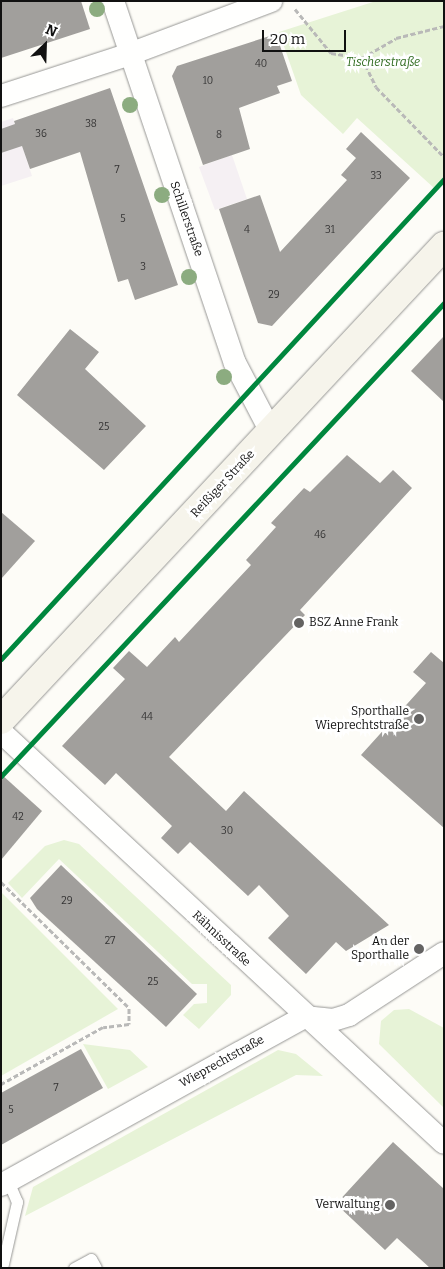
<!DOCTYPE html>
<html>
<head>
<meta charset="utf-8">
<style>
	body { margin:0 }
	#map { position:relative; width:445px; height:1269px; overflow:hidden; background:#fdfcf7; font-family:Bitter,serif }
	div>[style] { position:absolute }
	.industrial>* { inset:0; background:#f5f0f3 }
	.green>* { inset:0; background:#e7f3d7 }
	.building>* { inset:0; background:#a19f9c }
	.path>* { height:3px; margin-top:-1.5px; transform-origin:0; background:repeating-linear-gradient(90deg,#b9b9b8 0 5px,transparent 0 7.5px) }
	.roads { filter:drop-shadow(0 0 1px #979795) drop-shadow(0 0 1px #979795) }
	.lane>* { height:11px; margin:-5.5px; padding:0 5.5px; transform-origin:5.5px; border-radius:5.5px; background:#fffffe }
	.street>* { height:22px; margin:-11px; padding:0 11px; transform-origin:11px; border-radius:11px; background:#fffffe }
	.secondary>* { height:28px; margin:-14px; padding:0 14px; transform-origin:14px; border-radius:14px; background:#f6f4eb }
	.cycleway>* { height:5px; margin:-2.5px; padding:0 2.5px; transform-origin:2.5px; border-radius:2.5px; background:#00873e }
	.trees>* { width:16px; height:16px; margin:-8px; border-radius:50%; background:#8cac80 }
	.dots>* { width:14px; height:14px; translate:-50% -50%; box-sizing:border-box; border:2px solid #fff; border-radius:50% }
	span { translate:-50% -50%; white-space:nowrap; text-align:center; line-height:1.15; -webkit-text-stroke:5px #fff; paint-order:stroke }
	.number-label { font-size:10px; color:#353434 }
	.number-label span { -webkit-text-stroke-width:0 }
	.park-label { font-size:12px; color:#2f6b1f; font-style:italic }
	.street-label { font-size:12px; color:#111 }
	.poi-label { font-size:12px; color:#111 }
	.left { translate:0 -50%; text-align:left }
	.right { translate:-100% -50%; text-align:right }
	.frame { position:absolute; inset:0; border:2px solid #111; pointer-events:none }
	.north { position:absolute; left:20px; top:20px; width:50px; height:50px; -webkit-text-stroke:4px #fff; paint-order:stroke; rotate:24deg; font-size:14px; font-weight:700; line-height:20px; text-align:center; color:#111 }
	.north::after { content:''; display:block; margin:auto; width:18px; height:22px; background:#111; clip-path:polygon(50% 0,100% 100%,50% 72%,0 100%) }
	.scale { position:absolute; left:262px; top:30px; width:84px; height:22px; box-sizing:border-box; border:2px solid #111; border-top:0; padding-left:6px; font-size:15px; line-height:18px; white-space:nowrap; color:#111; -webkit-text-stroke:4px #fff; paint-order:stroke }
</style>
</head>
<body>
<div id="map">
	<div class="industrial">
		<i style="clip-path:polygon(13px 118px,32px 176px,1px 186px,1px 122px)"></i>
		<i style="clip-path:polygon(232px 155px,247px 199px,215px 210px,199px 167px)"></i>
	</div>
	<div class="green">
		<i style="clip-path:polygon(376px 1px,444px 1px,444px 177px,434px 188px,357px 118px,343px 134px,301px 95px,279px 32px)"></i>
		<i style="clip-path:polygon(64px 840px,79px 844px,231px 985px,231px 995px,199px 1029px,183px 1015px,194px 1004px,207px 1003px,207px 984px,192px 984px,59px 859px,22px 898px,8px 883px,45px 846px)"></i>
		<i style="clip-path:polygon(1px 892px,118px 1009px,1px 1076px)"></i>
		<i style="clip-path:polygon(409px 1009px,444px 1028px,444px 1108px,379px 1044px,381px 1021px,394px 1010px)"></i>
		<i style="clip-path:polygon(83px 1044px,130px 1050px,148px 1067px,108px 1089px)"></i>
		<i style="clip-path:polygon(278px 1050px,296px 1054px,323px 1076px,296px 1075px,25px 1216px,33px 1187px)"></i>
	</div>
	<div class="building">
		<i style="clip-path:polygon(1px 1px,81px 1px,90px 29px,1px 58px)"></i>
		<i style="clip-path:polygon(276px 34px,292px 81px,277px 86px,280px 93px,239px 108px,250px 149px,203px 165px,172px 76px,177px 66px)"></i>
		<i style="clip-path:polygon(110px 88px,178px 285px,135px 300px,128px 279px,118px 282px,80px 152px,30px 169px,22px 146px,1px 153px,1px 129px,15px 124px,14px 121px)"></i>
		<i style="clip-path:polygon(361px 132px,410px 178px,272px 326px,258px 323px,219px 209px,260px 195px,280px 252px,347px 180px,341px 175px,356px 158px,346px 149px)"></i>
		<i style="clip-path:polygon(70px 329px,99px 352px,85px 369px,146px 426px,104px 470px,17px 395px)"></i>
		<i style="clip-path:polygon(444px 336px,444px 402px,411px 371px)"></i>
		<i style="clip-path:polygon(347px 455px,380px 483px,393px 470px,412px 488px,300px 610px,305px 615px,169px 757px,226px 811px,244px 791px,389px 925px,346px 951px,336px 942px,306px 974px,268px 938px,289px 916px,259px 885px,248px 896px,190px 842px,178px 854px,161px 838px,172px 826px,116px 773px,105px 785px,62px 746px,125px 679px,113px 668px,129px 651px,147px 667px,175px 637px,179px 642px,251px 565px,246px 560px,276px 527px,271px 523px,304px 488px,310px 492px)"></i>
		<i style="clip-path:polygon(1px 512px,35px 541px,1px 579px)"></i>
		<i style="clip-path:polygon(431px 652px,444px 663px,444px 828px,361px 755px,426px 683px,413px 672px)"></i>
		<i style="clip-path:polygon(1px 774px,42px 811px,1px 860px)"></i>
		<i style="clip-path:polygon(61px 865px,197px 994px,166px 1027px,37px 909px,30px 898px)"></i>
		<i style="clip-path:polygon(81px 1049px,103px 1088px,1px 1145px,1px 1093px)"></i>
		<i style="clip-path:polygon(393px 1142px,444px 1189px,444px 1268px,430px 1268px,397px 1238px,385px 1250px,336px 1204px)"></i>
	</div>
	<div class="path">
		<i style="left:295px;top:9px;width:57px;rotate:50.7deg"></i>
		<i style="left:331px;top:53px;width:31px;rotate:9deg"></i>
		<i style="left:362px;top:58px;width:32px;rotate:64deg"></i>
		<i style="left:376px;top:87px;width:98px;rotate:45.8deg"></i>
		<i style="left:362px;top:58px;width:39px;rotate:-30deg"></i>
		<i style="left:396px;top:38px;width:49px;rotate:-14deg"></i>
		<i style="left:1px;top:882px;width:180px;rotate:44.5deg"></i>
		<i style="left:129px;top:1008px;width:16px;rotate:90deg"></i>
		<i style="left:129px;top:1024px;width:26px;rotate:173deg"></i>
		<i style="left:103px;top:1027px;width:117px;rotate:150.8deg"></i>
	</div>
	<div class="roads">
		<div class="lane">
			<i style="left:2px;top:1268px;width:68px;rotate:-77.2deg"></i>
			<i style="left:17px;top:1202px;width:23px;rotate:-113deg"></i>
			<i style="left:74px;top:1268px;width:19px;rotate:-28deg"></i>
			<i style="left:91px;top:1259px;width:10px;rotate:61deg"></i>
		</div>
		<div class="street">
			<i style="left:113px;top:1px;width:382px;rotate:71.4deg"></i>
			<i style="left:235px;top:363px;width:78px;rotate:62.4deg"></i>
			<i style="left:1px;top:96px;width:136px;rotate:-18deg"></i>
			<i style="left:130px;top:54px;width:151px;rotate:-20.6deg"></i>
			<i style="left:1px;top:732px;width:604px;rotate:42.85deg"></i>
			<i style="left:1px;top:1185px;width:346px;rotate:-29deg"></i>
			<i style="left:304px;top:1017px;width:29px;rotate:6deg"></i>
			<i style="left:333px;top:1020px;width:17px;rotate:-17deg"></i>
			<i style="left:349px;top:1015px;width:113px;rotate:-33.1deg"></i>
		</div>
		<div class="secondary">
			<i style="left:1px;top:720px;width:649px;rotate:-46.94deg"></i>
		</div>
	</div>
	<div class="cycleway">
		<i style="left:1px;top:659px;width:653px;rotate:-47.3deg"></i>
		<i style="left:1px;top:776px;width:648px;rotate:-46.88deg"></i>
	</div>
	<div class="trees">
		<i style="left:97px;top:9px"></i>
		<i style="left:130px;top:105px"></i>
		<i style="left:162px;top:195px"></i>
		<i style="left:189px;top:277px"></i>
		<i style="left:224px;top:377px"></i>
	</div>
	<div class="dots">
		<i style="left:299px;top:623px;background:#646362"></i>
		<i style="left:419px;top:719px;background:#646362"></i>
		<i style="left:419px;top:949px;background:#646362"></i>
		<i style="left:390px;top:1205px;background:#646362"></i>
	</div>
	<div class="number-label">
		<span style="left:261px;top:65px">40</span>
		<span style="left:208px;top:82px">10</span>
		<span style="left:91px;top:125px">38</span>
		<span style="left:41px;top:135px">36</span>
		<span style="left:219px;top:136px">8</span>
		<span style="left:117px;top:171px">7</span>
		<span style="left:376px;top:177px">33</span>
		<span style="left:123px;top:220px">5</span>
		<span style="left:247px;top:231px">4</span>
		<span style="left:330px;top:231px">31</span>
		<span style="left:143px;top:268px">3</span>
		<span style="left:274px;top:296px">29</span>
		<span style="left:104px;top:428px">25</span>
		<span style="left:320px;top:536px">46</span>
		<span style="left:147px;top:718px">44</span>
		<span style="left:18px;top:818px">42</span>
		<span style="left:227px;top:832px">30</span>
		<span style="left:67px;top:902px">29</span>
		<span style="left:110px;top:942px">27</span>
		<span style="left:153px;top:983px">25</span>
		<span style="left:56px;top:1089px">7</span>
		<span style="left:11px;top:1111px">5</span>
	</div>
	<div class="park-label">
		<span style="left:383px;top:63px">Tischerstraße</span>
	</div>
	<div class="street-label">
		<span style="left:186px;top:219px;rotate:71deg">Schillerstraße</span>
		<span style="left:223px;top:484px;rotate:-47deg">Reißiger Straße</span>
		<span style="left:221px;top:939px;rotate:43deg">Rähnisstraße</span>
		<span style="left:222px;top:1062px;rotate:-29deg">Wieprechtstraße</span>
	</div>
	<div class="poi-label">
		<span class="left" style="left:309px;top:623px">BSZ Anne Frank</span>
		<span class="right" style="left:409px;top:719px">Sporthalle<br>Wieprechtstraße</span>
		<span class="right" style="left:409px;top:949px">An der<br>Sporthalle</span>
		<span class="right" style="left:380px;top:1205px">Verwaltung</span>
	</div>
	<div class="frame"></div>
	<div class="north">N</div>
	<div class="scale">20 m</div>
</div>
</body>
</html>
